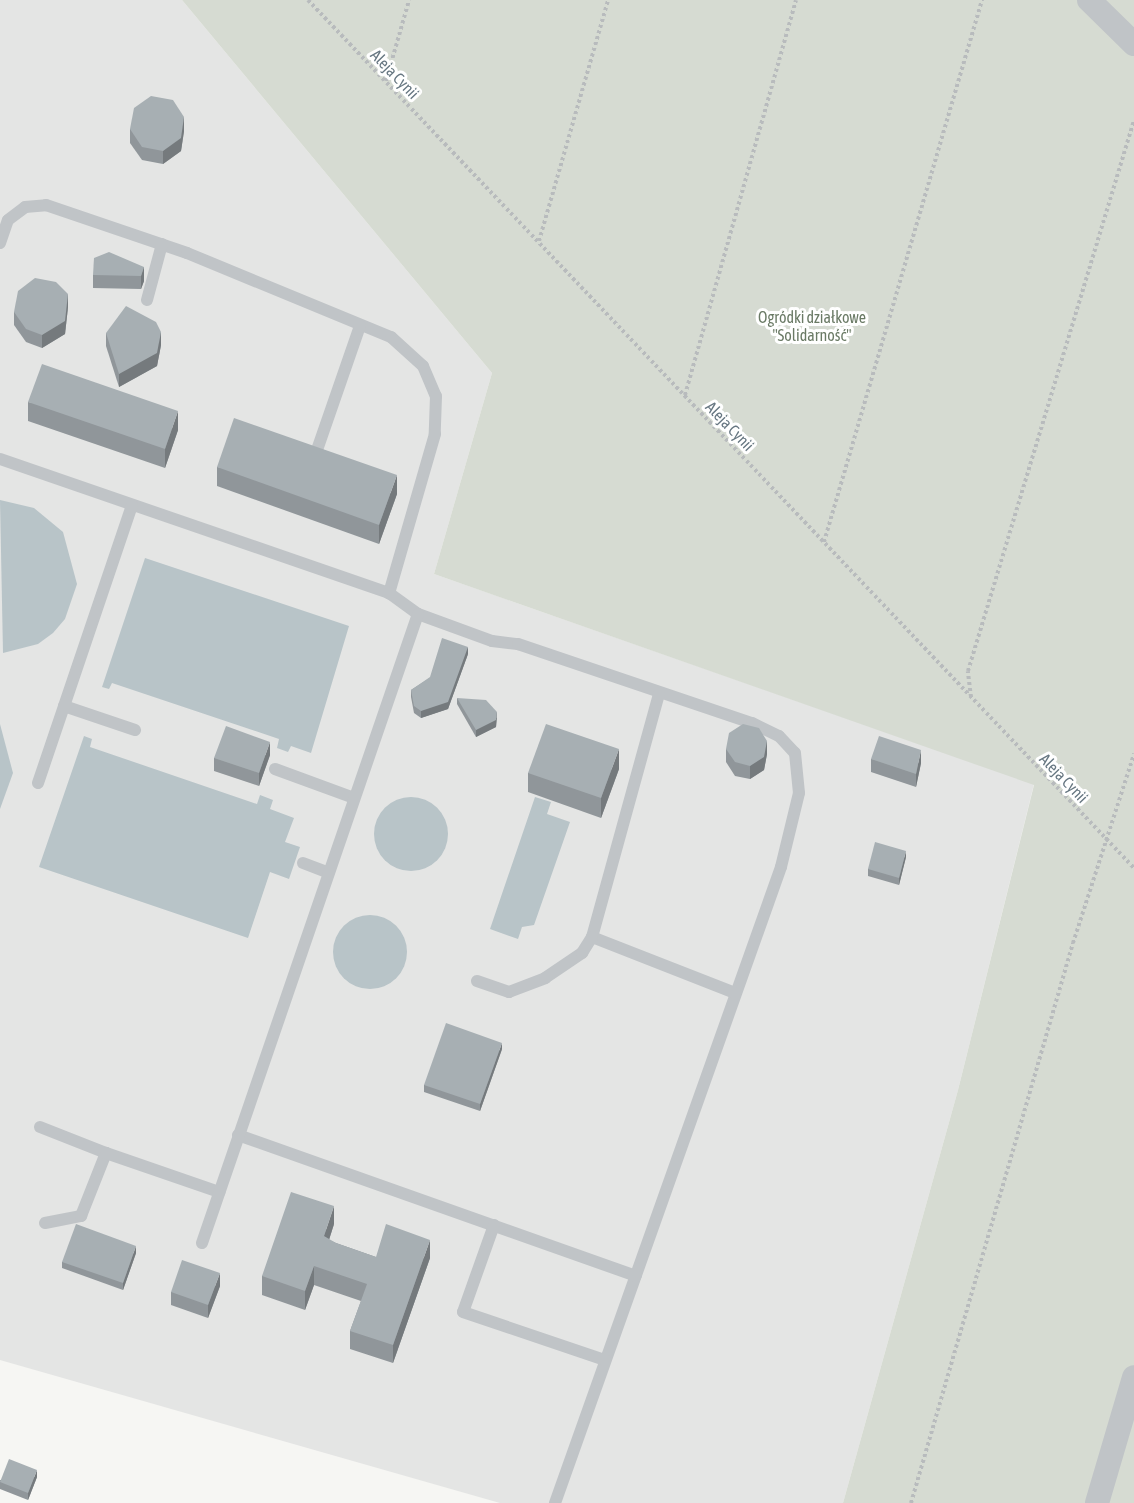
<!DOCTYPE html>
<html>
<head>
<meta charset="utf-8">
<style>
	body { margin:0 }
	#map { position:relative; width:1134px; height:1503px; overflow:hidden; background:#f6f6f3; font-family:"Asap Condensed",sans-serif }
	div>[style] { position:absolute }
	.built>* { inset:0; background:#e4e5e4 }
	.green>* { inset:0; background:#d6dbd2 }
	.water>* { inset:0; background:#b8c4c8 }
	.round { border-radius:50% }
	.path>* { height:4px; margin-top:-2px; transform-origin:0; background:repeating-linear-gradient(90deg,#b8bbbd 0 3px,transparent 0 6px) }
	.lane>* { height:12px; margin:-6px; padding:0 6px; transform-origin:6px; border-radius:6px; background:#c0c4c7 }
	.street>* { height:24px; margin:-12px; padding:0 12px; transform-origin:12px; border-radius:12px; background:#c0c4c7 }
	.wall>* { inset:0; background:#90969a }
	.shaded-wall>* { inset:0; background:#757a7d }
	.building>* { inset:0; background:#a7afb3 }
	span { translate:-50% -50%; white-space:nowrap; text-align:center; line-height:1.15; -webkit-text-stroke:6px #fff; paint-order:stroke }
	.street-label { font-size:16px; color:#677782 }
	.park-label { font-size:16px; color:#6a7a65 }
</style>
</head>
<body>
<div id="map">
	<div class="built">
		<i style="clip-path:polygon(0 0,182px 0,492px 373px,434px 574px,1034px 784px,958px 1090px,843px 1503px,500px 1503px,0 1360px)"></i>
	</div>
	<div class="green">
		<i style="clip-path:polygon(182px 0,1134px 0,1134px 1503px,843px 1503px,958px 1090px,1034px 785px,434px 574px,492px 373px)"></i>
	</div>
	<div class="water">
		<i style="clip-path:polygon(0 500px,34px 508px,63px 532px,77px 584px,65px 619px,53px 633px,38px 644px,3px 653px)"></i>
		<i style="clip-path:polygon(145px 558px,349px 626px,311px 753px,291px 746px,288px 752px,277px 748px,279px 739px,112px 683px,109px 689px,102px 687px)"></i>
		<i style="clip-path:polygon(0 724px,13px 773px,0 809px)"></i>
		<i style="clip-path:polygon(84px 736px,92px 739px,90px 747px,257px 804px,260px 795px,273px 800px,270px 809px,294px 818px,285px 842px,300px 847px,289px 879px,270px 872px,248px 938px,39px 867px)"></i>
		<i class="round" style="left:374px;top:797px;width:74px;height:74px"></i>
		<i style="clip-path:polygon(535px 797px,551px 802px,547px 814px,570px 822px,534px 925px,522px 927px,518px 939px,490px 929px)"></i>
		<i class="round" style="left:333px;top:915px;width:74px;height:74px"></i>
	</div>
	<div class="path">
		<i style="left:308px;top:0;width:1198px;rotate:46.42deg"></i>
		<i style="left:386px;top:81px;width:84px;rotate:-74.1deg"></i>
		<i style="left:539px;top:241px;width:251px;rotate:-74deg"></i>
		<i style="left:685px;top:395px;width:410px;rotate:-74.3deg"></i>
		<i style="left:824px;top:542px;width:565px;rotate:-73.75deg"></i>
		<i style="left:971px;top:697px;width:26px;rotate:-97deg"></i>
		<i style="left:968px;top:671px;width:575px;rotate:-73.23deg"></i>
		<i style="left:911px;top:1503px;width:583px;rotate:-73.87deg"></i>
		<i style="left:1073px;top:943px;width:199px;rotate:-72.1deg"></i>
	</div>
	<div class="lane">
		<i style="left:0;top:243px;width:24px;rotate:-71deg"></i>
		<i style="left:8px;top:220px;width:21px;rotate:-37deg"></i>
		<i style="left:25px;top:207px;width:21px;rotate:-5deg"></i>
		<i style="left:46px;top:205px;width:149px;rotate:18.8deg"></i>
		<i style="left:187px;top:253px;width:221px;rotate:22.4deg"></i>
		<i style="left:391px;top:337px;width:43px;rotate:42.2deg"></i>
		<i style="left:423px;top:366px;width:33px;rotate:67deg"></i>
		<i style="left:436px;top:396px;width:38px;rotate:92deg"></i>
		<i style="left:435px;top:434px;width:166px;rotate:106.1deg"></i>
		<i style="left:147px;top:300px;width:58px;rotate:-75deg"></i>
		<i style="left:317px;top:450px;width:131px;rotate:-70.9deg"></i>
		<i style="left:0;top:459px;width:411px;rotate:19deg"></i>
		<i style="left:389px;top:593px;width:36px;rotate:36deg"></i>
		<i style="left:418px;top:614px;width:79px;rotate:20deg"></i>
		<i style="left:492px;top:641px;width:26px;rotate:7deg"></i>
		<i style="left:518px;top:644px;width:247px;rotate:18.7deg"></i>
		<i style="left:752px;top:723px;width:30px;rotate:26deg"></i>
		<i style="left:779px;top:736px;width:23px;rotate:47deg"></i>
		<i style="left:795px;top:753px;width:40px;rotate:84.3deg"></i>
		<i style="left:799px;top:793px;width:76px;rotate:103.7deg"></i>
		<i style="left:781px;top:867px;width:675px;rotate:109.56deg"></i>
		<i style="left:659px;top:694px;width:252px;rotate:105.4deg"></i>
		<i style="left:592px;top:937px;width:154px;rotate:21.4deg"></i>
		<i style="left:64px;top:706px;width:75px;rotate:18.7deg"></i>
		<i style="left:275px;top:769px;width:81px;rotate:20.2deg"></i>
		<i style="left:38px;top:783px;width:293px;rotate:-71.3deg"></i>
		<i style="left:303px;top:863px;width:25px;rotate:21deg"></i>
		<i style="left:477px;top:981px;width:34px;rotate:19deg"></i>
		<i style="left:509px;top:992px;width:39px;rotate:-21deg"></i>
		<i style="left:545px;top:978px;width:45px;rotate:-34deg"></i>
		<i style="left:582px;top:953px;width:19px;rotate:-58deg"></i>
		<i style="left:40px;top:1127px;width:71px;rotate:21.5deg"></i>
		<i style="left:238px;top:1135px;width:422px;rotate:19.5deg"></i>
		<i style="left:45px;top:1223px;width:37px;rotate:-11deg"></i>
		<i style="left:81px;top:1216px;width:68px;rotate:-68.4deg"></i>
		<i style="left:106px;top:1153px;width:120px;rotate:19deg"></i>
		<i style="left:494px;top:1225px;width:92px;rotate:109.6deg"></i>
		<i style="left:463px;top:1312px;width:150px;rotate:18.7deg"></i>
		<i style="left:202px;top:1243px;width:665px;rotate:-71.05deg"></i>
	</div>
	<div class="street">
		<i style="left:1089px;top:0;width:63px;rotate:44.4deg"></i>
		<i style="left:1097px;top:1503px;width:131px;rotate:-73.6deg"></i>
	</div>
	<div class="wall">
		<i style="clip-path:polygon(130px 129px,184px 131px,181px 151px,163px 164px,142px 160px,130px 143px)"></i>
		<i style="clip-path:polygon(144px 267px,144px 281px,141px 289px,93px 288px,93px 275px)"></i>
		<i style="clip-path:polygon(68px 307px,65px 334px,42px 348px,26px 342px,14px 325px,14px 312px)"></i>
		<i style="clip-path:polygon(106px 333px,161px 345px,157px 366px,119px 387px,106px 346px)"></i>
		<i style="clip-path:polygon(28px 402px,178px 430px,165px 468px,28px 421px)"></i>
		<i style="clip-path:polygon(217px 467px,397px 494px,379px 544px,217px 486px)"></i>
		<i style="clip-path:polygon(468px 654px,448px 709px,421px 718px,414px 713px,411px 697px,411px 690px)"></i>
		<i style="clip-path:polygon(457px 698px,497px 718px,496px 727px,476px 737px,457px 704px)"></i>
		<i style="clip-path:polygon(726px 749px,767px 754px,764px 770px,750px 779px,735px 776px,726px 762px)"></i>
		<i style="clip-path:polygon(270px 755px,259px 786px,214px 771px,214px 758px)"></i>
		<i style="clip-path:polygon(871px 759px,921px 763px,916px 787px,871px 772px)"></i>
		<i style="clip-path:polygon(619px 769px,601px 818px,528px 792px,528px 773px)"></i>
		<i style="clip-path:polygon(906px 857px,899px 885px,868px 876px,868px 869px)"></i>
		<i style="clip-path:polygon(502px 1049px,480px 1111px,424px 1092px,424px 1085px)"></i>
		<i style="clip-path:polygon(334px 1224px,329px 1240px,336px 1243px,376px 1257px,430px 1258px,393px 1363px,350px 1349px,350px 1331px,361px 1301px,314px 1285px,305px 1310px,262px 1295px,262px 1276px)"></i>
		<i style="clip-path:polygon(136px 1253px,123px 1290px,62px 1268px,62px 1262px)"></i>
		<i style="clip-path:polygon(220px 1286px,208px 1318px,171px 1305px,171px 1292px)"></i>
		<i style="clip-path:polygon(37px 1477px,28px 1500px,0 1489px,0 1480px)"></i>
	</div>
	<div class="shaded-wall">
		<i style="clip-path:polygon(184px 117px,184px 131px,181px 151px,163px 164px,163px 151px)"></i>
		<i style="clip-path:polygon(144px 267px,144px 281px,141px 289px,141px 276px)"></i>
		<i style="clip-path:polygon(68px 294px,68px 307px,65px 334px,42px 348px,42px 335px)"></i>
		<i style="clip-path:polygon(161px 332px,161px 345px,157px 366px,119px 387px,119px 374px)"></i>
		<i style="clip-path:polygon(178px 411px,178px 430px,165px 468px,165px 449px)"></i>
		<i style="clip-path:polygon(397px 475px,397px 494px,379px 544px,379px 525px)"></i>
		<i style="clip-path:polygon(468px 647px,468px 654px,448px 709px,421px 718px,421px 711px)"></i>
		<i style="clip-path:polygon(497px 712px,496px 727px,476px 737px,476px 730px)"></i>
		<i style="clip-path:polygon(767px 741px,767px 754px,764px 770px,750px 779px,750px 766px)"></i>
		<i style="clip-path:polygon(270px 742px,270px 755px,259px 786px,259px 773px)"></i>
		<i style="clip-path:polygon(619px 749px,619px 769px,601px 818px,601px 798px)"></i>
		<i style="clip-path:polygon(921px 750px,921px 763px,916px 787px,916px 774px)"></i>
		<i style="clip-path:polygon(906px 851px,906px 857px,899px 885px,899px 878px)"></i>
		<i style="clip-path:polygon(502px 1043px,502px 1049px,480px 1111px,480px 1104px)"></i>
		<i style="clip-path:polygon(334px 1206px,334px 1224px,324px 1255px,324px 1236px)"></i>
		<i style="clip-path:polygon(430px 1240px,430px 1258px,393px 1363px,393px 1345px)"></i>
		<i style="clip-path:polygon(136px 1246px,136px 1253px,123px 1290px,123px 1283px)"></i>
		<i style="clip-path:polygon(314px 1266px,314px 1285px,305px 1310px,305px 1291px)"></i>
		<i style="clip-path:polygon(220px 1273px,220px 1286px,208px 1318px,208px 1305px)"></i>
		<i style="clip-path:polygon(37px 1470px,37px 1477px,28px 1500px,28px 1493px)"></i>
	</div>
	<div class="building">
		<i style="clip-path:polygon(151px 96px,173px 100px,184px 117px,181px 138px,163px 151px,142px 147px,130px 129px,134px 108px)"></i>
		<i style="clip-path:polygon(109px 252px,144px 267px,141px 276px,93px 275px,94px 258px)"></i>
		<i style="clip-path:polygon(35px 278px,56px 282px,68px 294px,65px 321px,42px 335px,26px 329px,14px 312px,18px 291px)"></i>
		<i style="clip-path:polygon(126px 306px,156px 322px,161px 332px,157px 353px,119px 374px,106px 333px)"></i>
		<i style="clip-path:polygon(42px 364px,178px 411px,165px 449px,28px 402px)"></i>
		<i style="clip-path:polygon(234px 418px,397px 475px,379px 525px,217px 467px)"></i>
		<i style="clip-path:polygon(442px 638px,468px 647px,448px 702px,421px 711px,414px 706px,411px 690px,430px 677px)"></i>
		<i style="clip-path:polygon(457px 698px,486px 700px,497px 712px,496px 720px,476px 730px)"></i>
		<i style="clip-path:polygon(546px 724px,619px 749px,601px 798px,528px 773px)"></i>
		<i style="clip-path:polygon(743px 724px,759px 728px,767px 741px,764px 757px,750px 766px,735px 762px,726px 749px,729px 733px)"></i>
		<i style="clip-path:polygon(226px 726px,270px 742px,259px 773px,214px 758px)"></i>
		<i style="clip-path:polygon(879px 736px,921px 750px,916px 774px,871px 759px)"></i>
		<i style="clip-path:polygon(875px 842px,906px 851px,899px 878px,868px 869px)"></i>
		<i style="clip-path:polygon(446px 1023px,502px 1043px,480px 1104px,424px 1085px)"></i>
		<i style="clip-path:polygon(291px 1192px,334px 1206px,324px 1236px,336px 1243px,376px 1257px,386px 1224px,430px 1240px,393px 1345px,350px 1331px,367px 1284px,314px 1266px,305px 1291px,262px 1276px)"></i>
		<i style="clip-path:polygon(76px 1224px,136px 1246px,123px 1283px,62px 1262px)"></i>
		<i style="clip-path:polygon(182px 1260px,220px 1273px,208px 1305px,171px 1292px)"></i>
		<i style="clip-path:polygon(9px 1459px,37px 1470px,28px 1493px,0 1482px)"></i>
	</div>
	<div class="street-label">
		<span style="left:395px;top:74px;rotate:46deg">Aleja Cynii</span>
		<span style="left:730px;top:426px;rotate:46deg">Aleja Cynii</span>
		<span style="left:1064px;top:778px;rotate:46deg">Aleja Cynii</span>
	</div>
	<div class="park-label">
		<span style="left:812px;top:326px">Ogródki działkowe<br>"Solidarność"</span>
	</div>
</div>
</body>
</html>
